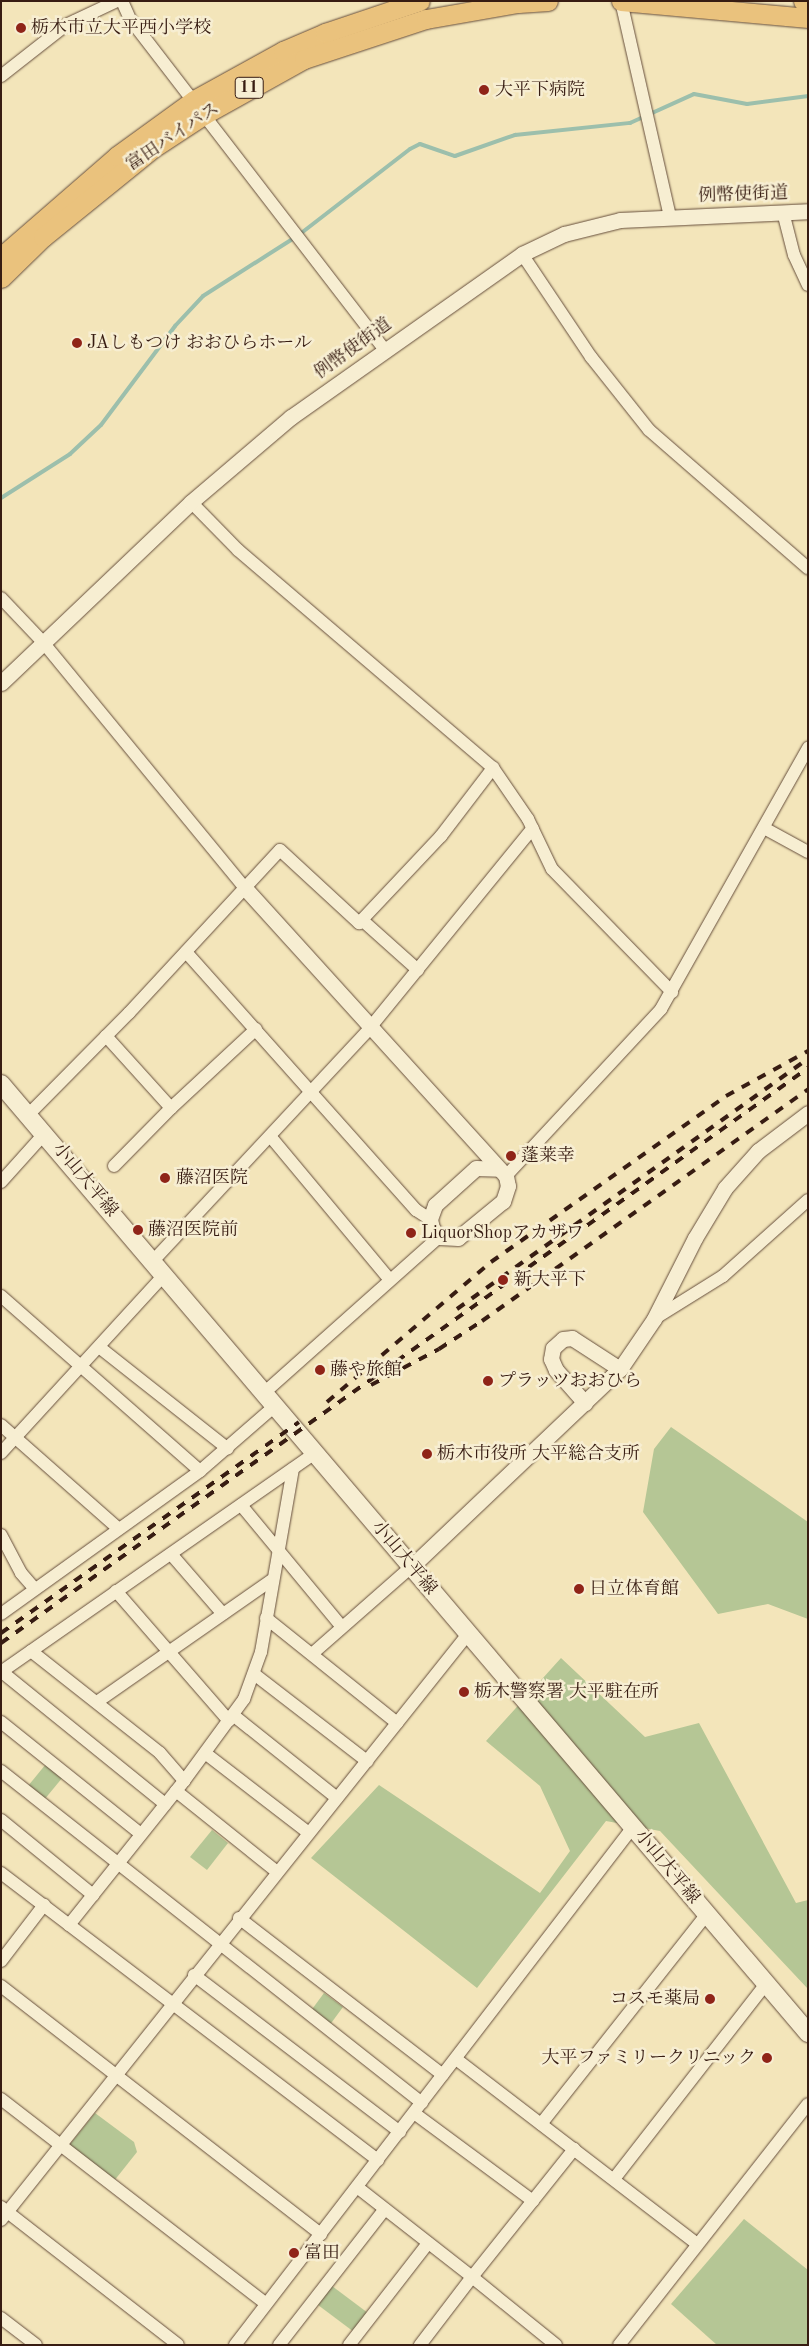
<!DOCTYPE html>
<html>
<head>
<meta charset="utf-8">
<style>
	body { margin:0 }
	#map { position:relative; width:809px; height:2346px; overflow:hidden; background:#f3e5ba; font-family:"Old Standard TT","Noto Serif JP",serif }
	div>[style] { position:absolute }
	.green>* { inset:0; background:#b5c695 }
	.stream>* { height:4px; margin:-2px; padding:0 2px; transform-origin:2px; border-radius:2px; background:#9cbfac }
	.roads { filter:drop-shadow(0 0 1px #664e3c) drop-shadow(0 0 1px #664e3c) }
	.minor>* { height:12px; margin:-6px; padding:0 6px; transform-origin:6px; border-radius:6px; background:#f7eed2 }
	.tertiary>* { height:15px; margin:-7.5px; padding:0 7.5px; transform-origin:7.5px; border-radius:7.5px; background:#f7eed2 }
	.secondary>* { height:18px; margin:-9px; padding:0 9px; transform-origin:9px; border-radius:9px; background:#f7eed2 }
	.primary>* { height:19px; margin:-9.5px; padding:0 9.5px; transform-origin:9.5px; border-radius:9.5px; background:#eac27d }
	.rail>* { height:4px; margin-top:-2px; transform-origin:0; background:repeating-linear-gradient(90deg,#371c12 0 9px,transparent 0 18px) }
	.dots>* { width:14px; height:14px; translate:-50% -50%; box-sizing:border-box; border:2px solid #f7eed2; border-radius:50% }
	span { translate:-50% -50%; white-space:nowrap; text-align:center; line-height:1.15; -webkit-text-stroke:5px #f7eed2; paint-order:stroke }
	.shield-label span { padding:1px 4px; background:#f7eed2; border:1px solid; border-radius:4px; -webkit-text-stroke-width:0 }
	.shield-label { font-size:16px; color:#371c12; font-weight:700 }
	.poi-label { font-size:18px; color:#371c12 }
	.left { translate:0 -50%; text-align:left }
	.right { translate:-100% -50%; text-align:right }
	.street-label { font-size:18px; color:#371c12 }
	.frame { position:absolute; inset:0; border:2px solid #371c12; pointer-events:none }
</style>
</head>
<body>
<div id="map">
	<div class="green">
		<i style="clip-path:polygon(671px 1427px,808px 1522px,808px 1619px,768px 1604px,718px 1614px,643px 1512px,654px 1449px)"></i>
		<i style="clip-path:polygon(561px 1658px,645px 1737px,699px 1723px,796px 1903px,808px 1900px,808px 1989px,660px 1831px,606px 1821px,477px 1988px,311px 1858px,379px 1785px,540px 1893px,570px 1851px,540px 1786px,486px 1741px)"></i>
		<i style="clip-path:polygon(46px 1764px,63px 1777px,44px 1800px,28px 1786px)"></i>
		<i style="clip-path:polygon(212px 1830px,228px 1843px,207px 1870px,190px 1857px)"></i>
		<i style="clip-path:polygon(324px 1993px,343px 2007px,329px 2026px,310px 2012px)"></i>
		<i style="clip-path:polygon(95px 2113px,134px 2142px,137px 2152px,114px 2181px,71px 2149px,70px 2144px)"></i>
		<i style="clip-path:polygon(744px 2219px,808px 2270px,808px 2345px,717px 2345px,671px 2304px)"></i>
		<i style="clip-path:polygon(332px 2286px,368px 2313px,354px 2332px,318px 2305px)"></i>
	</div>
	<div class="stream">
		<i style="left:300px;top:234px;width:139px;rotate:-37.7deg"></i>
		<i style="left:410px;top:149px;width:11px;rotate:-27deg"></i>
		<i style="left:420px;top:144px;width:37px;rotate:19deg"></i>
		<i style="left:455px;top:156px;width:64px;rotate:-19.3deg"></i>
		<i style="left:515px;top:135px;width:116px;rotate:-6deg"></i>
		<i style="left:630px;top:123px;width:70px;rotate:-24.4deg"></i>
		<i style="left:694px;top:94px;width:54px;rotate:10.7deg"></i>
		<i style="left:747px;top:104px;width:62px;rotate:-7.5deg"></i>
		<i style="left:1px;top:498px;width:82px;rotate:-32.5deg"></i>
		<i style="left:70px;top:454px;width:42px;rotate:-43.1deg"></i>
		<i style="left:101px;top:425px;width:124px;rotate:-53.2deg"></i>
		<i style="left:175px;top:326px;width:41px;rotate:-47deg"></i>
		<i style="left:203px;top:296px;width:108px;rotate:-32.5deg"></i>
	</div>
	<div class="roads">
		<div class="minor">
			<i style="left:122px;top:1px;width:20px;rotate:66deg"></i>
			<i style="left:130px;top:19px;width:416px;rotate:52.4deg"></i>
			<i style="left:621px;top:1px;width:221px;rotate:77.2deg"></i>
			<i style="left:1px;top:76px;width:83px;rotate:-38.1deg"></i>
			<i style="left:66px;top:25px;width:56px;rotate:-25.2deg"></i>
			<i style="left:783px;top:212px;width:44px;rotate:75.7deg"></i>
			<i style="left:794px;top:255px;width:33px;rotate:65deg"></i>
			<i style="left:522px;top:254px;width:124px;rotate:56.2deg"></i>
			<i style="left:591px;top:357px;width:93px;rotate:51.5deg"></i>
			<i style="left:649px;top:430px;width:211px;rotate:41deg"></i>
			<i style="left:191px;top:502px;width:67px;rotate:45.6deg"></i>
			<i style="left:238px;top:550px;width:335px;rotate:40.5deg"></i>
			<i style="left:493px;top:768px;width:62px;rotate:55.5deg"></i>
			<i style="left:528px;top:819px;width:55px;rotate:64.4deg"></i>
			<i style="left:552px;top:869px;width:172px;rotate:45.7deg"></i>
			<i style="left:1px;top:598px;width:59px;rotate:46.4deg"></i>
			<i style="left:42px;top:641px;width:318px;rotate:50.6deg"></i>
			<i style="left:764px;top:828px;width:50px;rotate:28.6deg"></i>
			<i style="left:362px;top:920px;width:75px;rotate:41.8deg"></i>
			<i style="left:186px;top:952px;width:346px;rotate:48.3deg"></i>
			<i style="left:416px;top:1210px;width:17px;rotate:33deg"></i>
			<i style="left:106px;top:1036px;width:97px;rotate:47.9deg"></i>
			<i style="left:171px;top:1108px;width:116px;rotate:-42.9deg"></i>
			<i style="left:28px;top:1115px;width:144px;rotate:-45.3deg"></i>
			<i style="left:129px;top:1013px;width:222px;rotate:-47.2deg"></i>
			<i style="left:280px;top:850px;width:108px;rotate:42.7deg"></i>
			<i style="left:359px;top:923px;width:120px;rotate:-46.7deg"></i>
			<i style="left:441px;top:836px;width:86px;rotate:-52.6deg"></i>
			<i style="left:270px;top:1136px;width:187px;rotate:50.2deg"></i>
			<i style="left:114px;top:1166px;width:81px;rotate:-45.5deg"></i>
			<i style="left:506px;top:1176px;width:228px;rotate:-47.1deg"></i>
			<i style="left:661px;top:1009px;width:300px;rotate:-60.6deg"></i>
			<i style="left:1px;top:1182px;width:66px;rotate:-48.1deg"></i>
			<i style="left:153px;top:1261px;width:317px;rotate:-47deg"></i>
			<i style="left:369px;top:1029px;width:259px;rotate:-50.8deg"></i>
			<i style="left:1px;top:1296px;width:265px;rotate:41.3deg"></i>
			<i style="left:654px;top:1319px;width:81px;rotate:-31.9deg"></i>
			<i style="left:723px;top:1276px;width:114px;rotate:-41.8deg"></i>
			<i style="left:99px;top:1347px;width:164px;rotate:38.3deg"></i>
			<i style="left:265px;top:1392px;width:233px;rotate:-41.7deg"></i>
			<i style="left:1px;top:1425px;width:156px;rotate:41.4deg"></i>
			<i style="left:1px;top:1453px;width:241px;rotate:-47.5deg"></i>
			<i style="left:241px;top:1505px;width:158px;rotate:50.4deg"></i>
			<i style="left:1px;top:1535px;width:43px;rotate:62.2deg"></i>
			<i style="left:21px;top:1573px;width:21px;rotate:49deg"></i>
			<i style="left:171px;top:1554px;width:79px;rotate:49.1deg"></i>
			<i style="left:116px;top:1591px;width:172px;rotate:49deg"></i>
			<i style="left:1px;top:1614px;width:245px;rotate:-35.7deg"></i>
			<i style="left:200px;top:1471px;width:101px;rotate:-41deg"></i>
			<i style="left:266px;top:1618px;width:168px;rotate:38.7deg"></i>
			<i style="left:31px;top:1651px;width:164px;rotate:38.3deg"></i>
			<i style="left:160px;top:1753px;width:37px;rotate:49deg"></i>
			<i style="left:312px;top:1654px;width:132px;rotate:-41.3deg"></i>
			<i style="left:1px;top:1672px;width:384px;rotate:-34.9deg"></i>
			<i style="left:2px;top:1672px;width:210px;rotate:39deg"></i>
			<i style="left:254px;top:1674px;width:143px;rotate:37.6deg"></i>
			<i style="left:97px;top:1702px;width:213px;rotate:-34.9deg"></i>
			<i style="left:233px;top:1715px;width:133px;rotate:38.6deg"></i>
			<i style="left:1px;top:1722px;width:179px;rotate:38.7deg"></i>
			<i style="left:205px;top:1753px;width:131px;rotate:37.6deg"></i>
			<i style="left:1px;top:1771px;width:536px;rotate:38.26deg"></i>
			<i style="left:176px;top:1791px;width:129px;rotate:38.7deg"></i>
			<i style="left:1px;top:1820px;width:119px;rotate:39.2deg"></i>
			<i style="left:1px;top:1873px;width:474px;rotate:37.3deg"></i>
			<i style="left:239px;top:1918px;width:257px;rotate:37.6deg"></i>
			<i style="left:69px;top:1925px;width:184px;rotate:-51.4deg"></i>
			<i style="left:184px;top:1781px;width:102px;rotate:-53.8deg"></i>
			<i style="left:244px;top:1699px;width:50px;rotate:-70.1deg"></i>
			<i style="left:261px;top:1652px;width:186px;rotate:-80.1deg"></i>
			<i style="left:1px;top:1961px;width:71px;rotate:-52.5deg"></i>
			<i style="left:194px;top:1975px;width:259px;rotate:37.3deg"></i>
			<i style="left:1px;top:1986px;width:405px;rotate:37.8deg"></i>
			<i style="left:456px;top:2059px;width:304px;rotate:37.5deg"></i>
			<i style="left:1px;top:2099px;width:335px;rotate:37.7deg"></i>
			<i style="left:414px;top:2113px;width:148px;rotate:36.5deg"></i>
			<i style="left:541px;top:2124px;width:268px;rotate:-51.7deg"></i>
			<i style="left:614px;top:2179px;width:247px;rotate:-52.1deg"></i>
			<i style="left:357px;top:2187px;width:146px;rotate:38deg"></i>
			<i style="left:472px;top:2277px;width:86px;rotate:127.4deg"></i>
			<i style="left:1px;top:2207px;width:224px;rotate:37.9deg"></i>
			<i style="left:1px;top:2220px;width:749px;rotate:-51.45deg"></i>
			<i style="left:1px;top:2318px;width:44px;rotate:37.6deg"></i>
			<i style="left:235px;top:2345px;width:653px;rotate:-52.46deg"></i>
			<i style="left:279px;top:2345px;width:172px;rotate:-52.1deg"></i>
			<i style="left:349px;top:2345px;width:129px;rotate:-52.2deg"></i>
			<i style="left:556px;top:2345px;width:108px;rotate:-141deg"></i>
			<i style="left:472px;top:2277px;width:164px;rotate:-51.4deg"></i>
			<i style="left:619px;top:2345px;width:306px;rotate:-51.9deg"></i>
		</div>
		<div class="tertiary">
			<i style="left:1px;top:683px;width:262px;rotate:-43.6deg"></i>
			<i style="left:191px;top:502px;width:131px;rotate:-40.4deg"></i>
			<i style="left:291px;top:417px;width:283px;rotate:-35.2deg"></i>
			<i style="left:522px;top:254px;width:47px;rotate:-25.5deg"></i>
			<i style="left:564px;top:234px;width:58px;rotate:-14deg"></i>
			<i style="left:620px;top:220px;width:188px;rotate:-2.7deg"></i>
			<i style="left:244px;top:887px;width:390px;rotate:47.8deg"></i>
			<i style="left:506px;top:1176px;width:10px;rotate:79deg"></i>
			<i style="left:508px;top:1186px;width:16px;rotate:108deg"></i>
			<i style="left:503px;top:1201px;width:58px;rotate:140.6deg"></i>
			<i style="left:458px;top:1238px;width:19px;rotate:-177deg"></i>
			<i style="left:439px;top:1237px;width:11px;rotate:-128deg"></i>
			<i style="left:432px;top:1228px;width:9px;rotate:-103deg"></i>
			<i style="left:430px;top:1219px;width:15px;rotate:-70deg"></i>
			<i style="left:435px;top:1205px;width:55px;rotate:-42.1deg"></i>
			<i style="left:476px;top:1168px;width:23px;rotate:2deg"></i>
			<i style="left:585px;top:1403px;width:44px;rotate:-131.3deg"></i>
			<i style="left:556px;top:1370px;width:12px;rotate:-114deg"></i>
			<i style="left:551px;top:1359px;width:11px;rotate:-80deg"></i>
			<i style="left:553px;top:1348px;width:13px;rotate:-42deg"></i>
			<i style="left:563px;top:1339px;width:9px;rotate:-6deg"></i>
			<i style="left:572px;top:1338px;width:57px;rotate:32.9deg"></i>
			<i style="left:411px;top:1567px;width:288px;rotate:-43.5deg"></i>
			<i style="left:620px;top:1369px;width:60px;rotate:-55.8deg"></i>
			<i style="left:654px;top:1319px;width:91px;rotate:-63.2deg"></i>
			<i style="left:695px;top:1238px;width:58px;rotate:-59deg"></i>
			<i style="left:725px;top:1188px;width:50px;rotate:-48.3deg"></i>
			<i style="left:758px;top:1151px;width:63px;rotate:-37.2deg"></i>
		</div>
		<div class="secondary">
			<i style="left:1px;top:1084px;width:1246px;rotate:49.62deg"></i>
		</div>
		<div class="primary">
			<i style="left:621px;top:1px;width:188px;rotate:5.2deg"></i>
			<i style="left:803px;top:1px;width:5px;rotate:11deg"></i>
			<i style="left:1px;top:257px;width:154px;rotate:-41deg"></i>
			<i style="left:117px;top:156px;width:95px;rotate:-36deg"></i>
			<i style="left:194px;top:100px;width:102px;rotate:-28.8deg"></i>
			<i style="left:283px;top:51px;width:46px;rotate:-23.2deg"></i>
			<i style="left:325px;top:33px;width:100px;rotate:-18.6deg"></i>
			<i style="left:1px;top:278px;width:59px;rotate:-44.3deg"></i>
			<i style="left:43px;top:237px;width:141px;rotate:-39deg"></i>
			<i style="left:153px;top:148px;width:62px;rotate:-33.2deg"></i>
			<i style="left:205px;top:114px;width:113px;rotate:-29.1deg"></i>
			<i style="left:304px;top:59px;width:128px;rotate:-18.2deg"></i>
			<i style="left:426px;top:19px;width:93px;rotate:-9.9deg"></i>
			<i style="left:518px;top:3px;width:30px;rotate:-4deg"></i>
		</div>
	</div>
	<div class="rail">
		<i style="left:457px;top:1309px;width:431px;rotate:-35.5deg"></i>
		<i style="left:371px;top:1385px;width:77px;rotate:-27.9deg"></i>
		<i style="left:439px;top:1349px;width:51px;rotate:-33.1deg"></i>
		<i style="left:482px;top:1321px;width:400px;rotate:-35.4deg"></i>
		<i style="left:327px;top:1402px;width:216px;rotate:-40.5deg"></i>
		<i style="left:491px;top:1262px;width:288px;rotate:-35.2deg"></i>
		<i style="left:726px;top:1096px;width:94px;rotate:-28.8deg"></i>
		<i style="left:1px;top:1633px;width:365px;rotate:-35.3deg"></i>
		<i style="left:1px;top:1643px;width:991px;rotate:-35.47deg"></i>
	</div>
	<div class="dots">
		<i style="left:21px;top:28px;background:#8f2418"></i>
		<i style="left:484px;top:90px;background:#8f2418"></i>
		<i style="left:77px;top:343px;background:#8f2418"></i>
		<i style="left:511px;top:1156px;background:#8f2418"></i>
		<i style="left:165px;top:1178px;background:#8f2418"></i>
		<i style="left:138px;top:1230px;background:#8f2418"></i>
		<i style="left:411px;top:1233px;background:#8f2418"></i>
		<i style="left:503px;top:1280px;background:#8f2418"></i>
		<i style="left:320px;top:1370px;background:#8f2418"></i>
		<i style="left:488px;top:1381px;background:#8f2418"></i>
		<i style="left:427px;top:1454px;background:#8f2418"></i>
		<i style="left:579px;top:1589px;background:#8f2418"></i>
		<i style="left:464px;top:1692px;background:#8f2418"></i>
		<i style="left:710px;top:1999px;background:#8f2418"></i>
		<i style="left:767px;top:2058px;background:#8f2418"></i>
		<i style="left:294px;top:2253px;background:#8f2418"></i>
	</div>
	<div class="shield-label">
		<span style="left:249px;top:88px">11</span>
	</div>
	<div class="poi-label">
		<span class="left" style="left:31px;top:28px">栃木市立大平西小学校</span>
		<span class="left" style="left:495px;top:90px">大平下病院</span>
		<span class="left" style="left:87px;top:343px">JAしもつけ おおひらホール</span>
		<span class="left" style="left:521px;top:1156px">蓬莱幸</span>
		<span class="left" style="left:176px;top:1178px">藤沼医院</span>
		<span class="left" style="left:148px;top:1230px">藤沼医院前</span>
		<span class="left" style="left:421px;top:1233px">LiquorShopアカザワ</span>
		<span class="left" style="left:514px;top:1280px">新大平下</span>
		<span class="left" style="left:330px;top:1370px">藤や旅館</span>
		<span class="left" style="left:498px;top:1381px">プラッツおおひら</span>
		<span class="left" style="left:437px;top:1454px">栃木市役所 大平総合支所</span>
		<span class="left" style="left:589px;top:1589px">日立体育館</span>
		<span class="left" style="left:474px;top:1692px">栃木警察署 大平駐在所</span>
		<span class="right" style="left:700px;top:1999px">コスモ薬局</span>
		<span class="right" style="left:756px;top:2058px">大平ファミリークリニック</span>
		<span class="left" style="left:304px;top:2253px">富田</span>
	</div>
	<div class="street-label">
		<span style="left:173px;top:137px;rotate:-34deg">富田バイパス</span>
		<span style="left:743px;top:195px;rotate:-2deg">例幣使街道</span>
		<span style="left:353px;top:349px;rotate:-36deg">例幣使街道</span>
		<span style="left:85px;top:1180px;rotate:50deg">小山大平線</span>
		<span style="left:404px;top:1558px;rotate:50deg">小山大平線</span>
		<span style="left:667px;top:1867px;rotate:50deg">小山大平線</span>
	</div>
	<div class="frame"></div>
</div>
</body>
</html>
